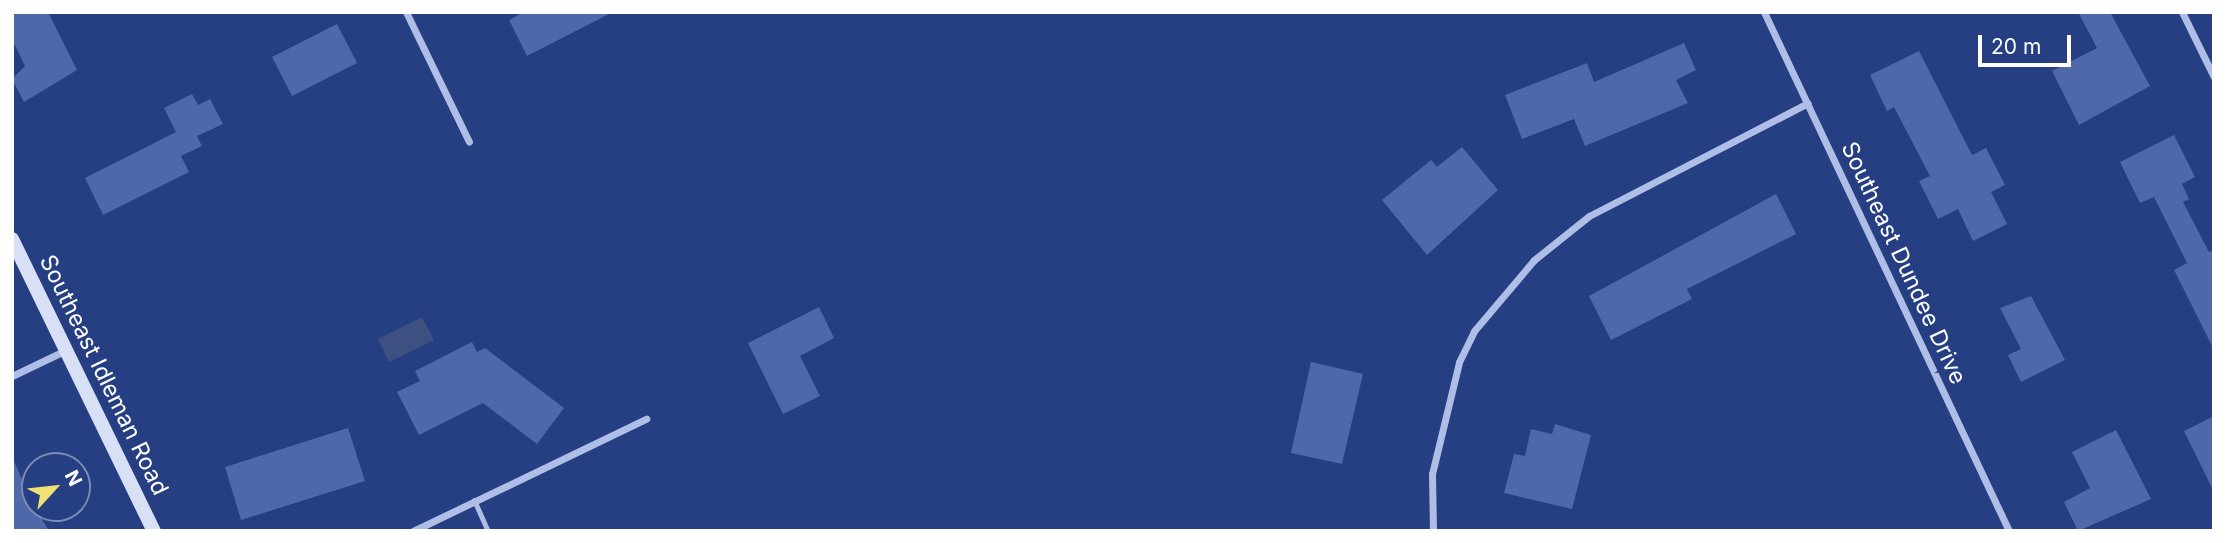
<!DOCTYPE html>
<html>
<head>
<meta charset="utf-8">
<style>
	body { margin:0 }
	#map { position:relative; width:2226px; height:543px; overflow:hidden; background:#263e82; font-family:Inter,sans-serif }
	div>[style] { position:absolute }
	.water>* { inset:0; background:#3e4f81 }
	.building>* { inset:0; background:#4f68aa }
	.lane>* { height:5px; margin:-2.5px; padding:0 2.5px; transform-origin:2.5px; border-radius:2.5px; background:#aebee7 }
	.street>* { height:7px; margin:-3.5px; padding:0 3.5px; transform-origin:3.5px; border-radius:3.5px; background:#aebee7 }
	.secondary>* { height:14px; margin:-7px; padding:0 7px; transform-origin:7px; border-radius:7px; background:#d8e0f6 }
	span { translate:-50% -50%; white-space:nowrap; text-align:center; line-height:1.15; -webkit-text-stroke:7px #263e82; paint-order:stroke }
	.street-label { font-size:23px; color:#fff }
	.frame { position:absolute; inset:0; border:14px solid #fff; pointer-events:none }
	.north { position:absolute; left:21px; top:452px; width:70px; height:70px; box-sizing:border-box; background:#263e82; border:2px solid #7d8bb4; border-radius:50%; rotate:63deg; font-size:19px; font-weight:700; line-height:28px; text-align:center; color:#fff }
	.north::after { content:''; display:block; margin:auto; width:24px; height:32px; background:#efe173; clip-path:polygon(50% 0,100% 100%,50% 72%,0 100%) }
	.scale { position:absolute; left:1978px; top:35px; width:93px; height:32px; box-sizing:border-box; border:4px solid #fff; border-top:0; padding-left:9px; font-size:21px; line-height:24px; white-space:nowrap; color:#fff; -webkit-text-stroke:5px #263e82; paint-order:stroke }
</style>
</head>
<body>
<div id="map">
	<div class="water">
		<i style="clip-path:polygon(422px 317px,434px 340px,389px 362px,378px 339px)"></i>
	</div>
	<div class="building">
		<i style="clip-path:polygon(12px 12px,48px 12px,77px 70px,24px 102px,12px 79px,25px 66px,12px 39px)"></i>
		<i style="clip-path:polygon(524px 12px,613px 12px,527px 56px,509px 20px)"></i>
		<i style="clip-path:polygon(2078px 12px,2110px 12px,2150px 86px,2079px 125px,2052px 71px,2097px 48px)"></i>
		<i style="clip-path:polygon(337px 24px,357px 63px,292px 96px,272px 57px)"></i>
		<i style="clip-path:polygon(1684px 43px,1696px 70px,1676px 80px,1688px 103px,1585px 146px,1574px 119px,1522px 139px,1505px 95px,1587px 63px,1594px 82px)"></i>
		<i style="clip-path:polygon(1919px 51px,1972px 155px,1986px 148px,2005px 185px,1991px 192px,2007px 224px,1973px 241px,1958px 209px,1938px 219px,1919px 181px,1930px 176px,1894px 107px,1887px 111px,1870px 75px)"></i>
		<i style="clip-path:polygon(192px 94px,198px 105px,210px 99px,223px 124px,197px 136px,202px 146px,181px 156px,189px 172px,103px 215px,85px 178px,176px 132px,164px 108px)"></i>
		<i style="clip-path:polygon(2174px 135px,2195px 177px,2182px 184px,2189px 199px,2183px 202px,2209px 252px,2214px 250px,2214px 350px,2174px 270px,2187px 263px,2154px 197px,2140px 203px,2120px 162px)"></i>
		<i style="clip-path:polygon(1462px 147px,1498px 190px,1427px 255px,1382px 200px,1431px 160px,1437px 167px)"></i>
		<i style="clip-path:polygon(1776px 194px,1796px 234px,1687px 289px,1692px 299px,1611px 340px,1589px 296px)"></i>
		<i style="clip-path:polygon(2031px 296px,2065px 360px,2021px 382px,2008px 355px,2021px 349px,2000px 308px)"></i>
		<i style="clip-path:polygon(819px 307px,834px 338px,800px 356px,820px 396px,783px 414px,748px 343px)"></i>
		<i style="clip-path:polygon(472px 342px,477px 352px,485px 348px,564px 408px,537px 444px,483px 403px,419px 435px,397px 392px,420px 381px,415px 371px)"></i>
		<i style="clip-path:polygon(1311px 362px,1363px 374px,1342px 464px,1291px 453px)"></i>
		<i style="clip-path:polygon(2214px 416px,2214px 492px,2184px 431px)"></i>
		<i style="clip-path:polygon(1555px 424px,1591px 435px,1572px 509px,1504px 493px,1514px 454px,1525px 456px,1531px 429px,1552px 434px)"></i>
		<i style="clip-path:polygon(348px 428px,365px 481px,241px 520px,225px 467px)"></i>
		<i style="clip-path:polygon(2116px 430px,2151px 499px,2078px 531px,2064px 502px,2090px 488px,2072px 452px)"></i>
		<i style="clip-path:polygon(12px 457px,35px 508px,49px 531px,12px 531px)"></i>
	</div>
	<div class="lane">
		<i style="left:474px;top:500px;width:34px;rotate:66deg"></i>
	</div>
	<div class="street">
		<i style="left:406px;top:12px;width:144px;rotate:64.1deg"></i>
		<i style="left:1764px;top:12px;width:574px;rotate:64.73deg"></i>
		<i style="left:2182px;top:12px;width:72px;rotate:63.8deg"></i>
		<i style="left:12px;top:376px;width:60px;rotate:-25.7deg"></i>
		<i style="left:413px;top:531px;width:259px;rotate:-25.7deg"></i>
		<i style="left:1433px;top:531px;width:57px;rotate:-91deg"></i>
		<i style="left:1432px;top:474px;width:115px;rotate:-76.4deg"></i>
		<i style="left:1459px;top:362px;width:34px;rotate:-64deg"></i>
		<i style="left:1474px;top:331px;width:93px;rotate:-49.8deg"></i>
		<i style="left:1534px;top:260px;width:70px;rotate:-38.7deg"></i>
		<i style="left:1589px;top:216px;width:246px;rotate:-27.3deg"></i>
	</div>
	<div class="secondary">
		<i style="left:12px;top:239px;width:325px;rotate:64.1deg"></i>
	</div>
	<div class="street-label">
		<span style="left:1904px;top:263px;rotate:65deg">Southeast Dundee Drive</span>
		<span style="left:104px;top:375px;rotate:64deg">Southeast Idleman Road</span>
	</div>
	<div class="frame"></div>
	<div class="north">N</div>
	<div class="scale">20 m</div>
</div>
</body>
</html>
